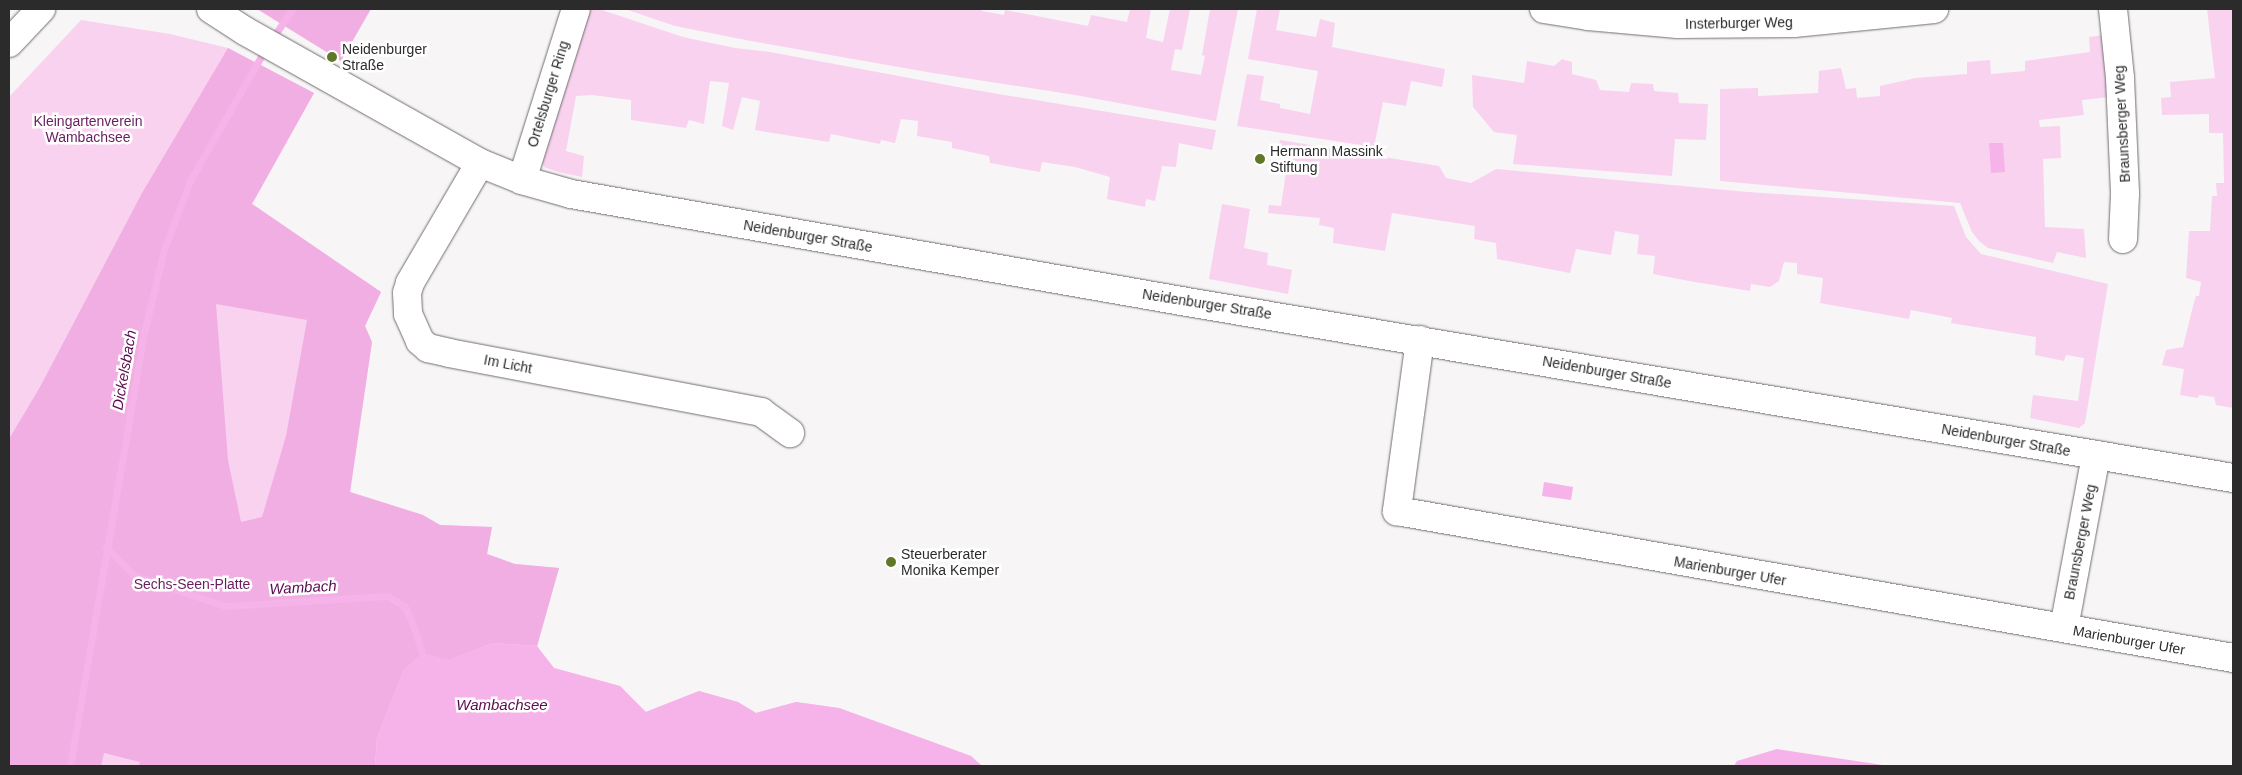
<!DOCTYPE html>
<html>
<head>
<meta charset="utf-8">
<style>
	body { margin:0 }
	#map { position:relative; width:2242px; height:775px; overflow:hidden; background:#f8f5f7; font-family:Helvetica,sans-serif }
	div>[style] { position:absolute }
	.green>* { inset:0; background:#f9d2f0 }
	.forest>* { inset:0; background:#f1aee3 }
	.water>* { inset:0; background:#f6b3e9 }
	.stream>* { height:7px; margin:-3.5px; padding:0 3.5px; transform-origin:3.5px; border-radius:3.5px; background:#f6b3e9 }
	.roads { filter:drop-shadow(0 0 1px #706d6f) drop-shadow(0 0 1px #706d6f) }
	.minor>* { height:28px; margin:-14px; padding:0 14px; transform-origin:14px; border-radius:14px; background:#fff }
	.major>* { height:28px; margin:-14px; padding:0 14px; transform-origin:14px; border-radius:14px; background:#fff }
	.dots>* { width:14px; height:14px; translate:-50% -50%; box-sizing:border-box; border:2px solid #fff; border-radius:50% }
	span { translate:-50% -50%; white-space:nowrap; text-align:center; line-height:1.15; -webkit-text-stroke:5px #fff; paint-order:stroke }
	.street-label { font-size:14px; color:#2c2b2c }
	.poi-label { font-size:14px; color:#2c2b2c }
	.left { translate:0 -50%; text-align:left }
	.park-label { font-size:14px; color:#691d5f }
	.water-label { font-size:15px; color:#5a0b50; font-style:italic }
	.frame { position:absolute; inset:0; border:10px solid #2c2b2c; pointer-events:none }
</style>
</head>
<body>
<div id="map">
	<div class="green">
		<i style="clip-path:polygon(590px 9px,599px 9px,683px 37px,735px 48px,770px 52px,963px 88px,1216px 130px,1212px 150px,1179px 143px,1176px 167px,1162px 166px,1155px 201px,1146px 199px,1145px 207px,1107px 199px,1110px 177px,1075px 167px,1042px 162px,1040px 172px,990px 163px,989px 156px,952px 148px,952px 142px,917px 136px,918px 121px,901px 119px,895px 143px,881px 140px,880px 144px,831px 134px,829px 142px,755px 130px,760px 101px,742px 97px,733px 130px,722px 126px,729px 83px,710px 81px,704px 124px,689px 120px,686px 128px,631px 120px,631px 100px,592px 95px,576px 96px,566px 151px,584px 156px,582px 177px,558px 172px,544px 167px,541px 158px,574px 42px)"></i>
		<i style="clip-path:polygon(625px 9px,982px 9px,982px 11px,1004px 15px,1005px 10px,1088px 26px,1091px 15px,1127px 22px,1130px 9px,1151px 9px,1146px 38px,1163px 42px,1170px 9px,1190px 9px,1182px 50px,1175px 49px,1171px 70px,1201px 75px,1205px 56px,1202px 55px,1210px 9px,1238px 9px,1216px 121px,1075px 95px,933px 73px,751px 41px,675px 26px)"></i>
		<i style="clip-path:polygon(1257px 9px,1280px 9px,1276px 30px,1316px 37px,1320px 19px,1335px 23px,1332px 47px,1445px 69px,1442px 87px,1411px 81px,1406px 106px,1383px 102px,1374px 147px,1237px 126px,1247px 74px,1264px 76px,1260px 100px,1280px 104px,1280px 108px,1310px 114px,1318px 71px,1248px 59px)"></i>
		<i style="clip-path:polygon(2207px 9px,2233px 9px,2233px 408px,2216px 405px,2214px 397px,2199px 395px,2198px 398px,2180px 395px,2184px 369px,2162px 365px,2166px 350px,2183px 347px,2193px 306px,2196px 296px,2199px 296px,2201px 282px,2186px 278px,2189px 231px,2210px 231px,2212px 196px,2217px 196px,2216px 183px,2224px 183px,2223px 133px,2209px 133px,2209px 114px,2162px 115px,2161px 98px,2171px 97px,2170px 82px,2215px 78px)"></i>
		<i style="clip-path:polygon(81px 20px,170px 34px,228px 48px,314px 93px,252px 204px,381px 292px,365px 326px,372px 342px,350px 492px,423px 515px,440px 525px,492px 527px,487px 554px,515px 564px,559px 568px,537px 647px,554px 668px,620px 686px,645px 712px,699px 691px,738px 702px,756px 713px,796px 702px,839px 708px,971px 756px,982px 766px,9px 766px,9px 97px)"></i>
		<i style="clip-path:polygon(2104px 35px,2110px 97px,2082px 100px,2084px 115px,2039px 120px,2040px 127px,2060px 126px,2061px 158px,2043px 159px,2045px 227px,2084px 229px,2086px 258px,2057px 252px,2053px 263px,1988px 248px,1979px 241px,1972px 232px,1960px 203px,1720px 181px,1720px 89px,1758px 88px,1758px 96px,1818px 93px,1819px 71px,1841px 68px,1846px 89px,1856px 88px,1857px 98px,1880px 96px,1880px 86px,1916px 78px,1967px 74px,1967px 62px,1990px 60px,1991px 74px,2025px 71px,2025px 61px,2090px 52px,2089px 37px)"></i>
		<i style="clip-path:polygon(1562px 59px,1572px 62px,1572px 74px,1596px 80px,1600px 90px,1629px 92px,1631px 83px,1653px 84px,1654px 91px,1678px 93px,1679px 103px,1708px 104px,1706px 140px,1675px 139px,1672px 176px,1513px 164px,1517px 135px,1494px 132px,1473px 107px,1472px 75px,1524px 83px,1527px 61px,1554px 66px)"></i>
		<i style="clip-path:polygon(1280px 140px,1439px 166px,1446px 178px,1471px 183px,1496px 169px,1748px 192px,1954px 206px,1966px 237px,1981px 254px,2108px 284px,2085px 423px,2079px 428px,2030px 418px,2033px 395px,2078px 401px,2084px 358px,2066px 355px,2064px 361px,2035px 355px,2036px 337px,1951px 323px,1952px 318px,1911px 310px,1909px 319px,1820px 303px,1823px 278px,1797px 274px,1797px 263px,1784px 262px,1779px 281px,1770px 287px,1751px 284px,1750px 291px,1689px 281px,1653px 274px,1655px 256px,1637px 254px,1639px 235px,1615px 231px,1611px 255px,1576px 249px,1570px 273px,1497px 259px,1496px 243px,1474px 239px,1475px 226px,1392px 213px,1385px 251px,1333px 243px,1334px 228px,1319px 225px,1320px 218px,1268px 213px,1269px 205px,1281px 206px,1289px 152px,1278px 150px)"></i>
		<i style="clip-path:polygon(1222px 204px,1250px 209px,1244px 248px,1268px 253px,1267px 265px,1292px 270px,1288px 294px,1209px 279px)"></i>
	</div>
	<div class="forest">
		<i style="clip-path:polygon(257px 9px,371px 9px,341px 61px)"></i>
		<i style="clip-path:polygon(evenodd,228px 48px,314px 93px,252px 204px,381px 292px,365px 326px,372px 342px,350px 492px,423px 515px,440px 525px,492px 527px,487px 554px,515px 564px,559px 568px,537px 646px,493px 643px,450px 660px,422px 654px,404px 670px,377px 738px,375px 766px,139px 766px,140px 762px,104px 753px,101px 766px,9px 766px,9px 439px,40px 387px,142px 193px,228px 48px,216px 304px,307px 320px,286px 436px,262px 517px,241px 522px,228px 460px,216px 304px)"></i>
	</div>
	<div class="water">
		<i style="clip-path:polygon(1989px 143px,2003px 143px,2005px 172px,1991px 173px)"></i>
		<i style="clip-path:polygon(1544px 482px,1573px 487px,1571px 500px,1542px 496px)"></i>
		<i style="clip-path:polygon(493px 643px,537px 646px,554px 668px,620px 686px,646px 712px,699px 691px,738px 702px,756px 713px,796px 702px,839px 708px,971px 756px,982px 766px,375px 766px,377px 738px,404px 670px,422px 653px,450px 660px)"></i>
		<i style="clip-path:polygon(1777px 749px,1889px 766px,1734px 766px,1737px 761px)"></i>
	</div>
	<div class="stream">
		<i style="left:272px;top:39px;width:36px;rotate:-56deg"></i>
		<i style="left:106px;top:547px;width:41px;rotate:45deg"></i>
		<i style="left:135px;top:576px;width:95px;rotate:18.4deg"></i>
		<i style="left:225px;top:606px;width:163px;rotate:-3.5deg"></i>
		<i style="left:388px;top:596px;width:20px;rotate:33deg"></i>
		<i style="left:405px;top:607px;width:20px;rotate:66deg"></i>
		<i style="left:413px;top:625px;width:29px;rotate:72deg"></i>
		<i style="left:70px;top:766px;width:439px;rotate:-80.3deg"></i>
		<i style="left:144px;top:333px;width:85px;rotate:-76.5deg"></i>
		<i style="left:164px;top:250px;width:74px;rotate:-69.4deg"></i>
		<i style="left:190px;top:181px;width:153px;rotate:-60.3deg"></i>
	</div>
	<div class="roads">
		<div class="minor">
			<i style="left:211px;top:9px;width:40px;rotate:32.9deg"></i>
			<i style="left:245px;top:31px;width:270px;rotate:29.3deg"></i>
			<i style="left:480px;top:163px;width:45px;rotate:22deg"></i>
			<i style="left:522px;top:180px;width:51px;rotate:15.9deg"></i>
			<i style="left:571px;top:194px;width:631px;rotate:9.94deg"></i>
			<i style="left:1193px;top:303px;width:1055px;rotate:9.55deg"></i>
			<i style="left:1544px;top:9px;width:45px;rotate:9deg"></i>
			<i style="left:1588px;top:16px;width:90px;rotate:5.1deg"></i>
			<i style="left:1678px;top:24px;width:116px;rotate:-0.5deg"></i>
			<i style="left:1794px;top:23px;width:141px;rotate:-5.7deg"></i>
			<i style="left:2113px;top:9px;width:69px;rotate:84.2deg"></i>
			<i style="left:2120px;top:78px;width:116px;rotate:87.5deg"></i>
			<i style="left:2125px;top:194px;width:45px;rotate:92.5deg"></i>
			<i style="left:480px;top:163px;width:139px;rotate:120.3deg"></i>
			<i style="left:410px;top:283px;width:10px;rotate:107deg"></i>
			<i style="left:407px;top:293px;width:21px;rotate:87deg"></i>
			<i style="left:408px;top:314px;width:30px;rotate:66deg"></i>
			<i style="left:420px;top:341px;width:11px;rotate:41deg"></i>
			<i style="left:428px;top:348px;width:22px;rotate:13deg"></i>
			<i style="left:449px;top:353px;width:318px;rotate:10.7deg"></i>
			<i style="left:761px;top:412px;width:36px;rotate:36deg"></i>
			<i style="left:522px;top:180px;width:179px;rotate:-72.5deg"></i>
			<i style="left:1420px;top:340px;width:173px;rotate:97.7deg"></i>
			<i style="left:1397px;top:511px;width:849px;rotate:9.97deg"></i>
			<i style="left:2064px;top:628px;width:176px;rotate:-79.5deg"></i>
		</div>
		<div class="major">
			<i style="left:9px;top:43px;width:47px;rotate:-46.7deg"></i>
		</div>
	</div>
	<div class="dots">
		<i style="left:332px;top:57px;background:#607728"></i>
		<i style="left:1260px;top:159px;background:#607728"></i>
		<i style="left:891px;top:562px;background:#607728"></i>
	</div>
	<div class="street-label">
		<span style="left:1739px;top:23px;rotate:-1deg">Insterburger Weg</span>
		<span style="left:548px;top:94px;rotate:-73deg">Ortelsburger Ring</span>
		<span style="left:2122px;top:124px;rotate:-93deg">Braunsberger Weg</span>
		<span style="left:808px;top:236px;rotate:10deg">Neidenburger Straße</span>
		<span style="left:1207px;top:304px;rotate:9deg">Neidenburger Straße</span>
		<span style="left:508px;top:364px;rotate:11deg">Im Licht</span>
		<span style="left:1607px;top:372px;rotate:10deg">Neidenburger Straße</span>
		<span style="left:2006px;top:440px;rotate:10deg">Neidenburger Straße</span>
		<span style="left:2080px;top:542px;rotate:-79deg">Braunsberger Weg</span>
		<span style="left:1730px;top:571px;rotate:10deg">Marienburger Ufer</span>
		<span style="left:2129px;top:640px;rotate:10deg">Marienburger Ufer</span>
	</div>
	<div class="poi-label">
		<span class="left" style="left:342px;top:57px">Neidenburger<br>Straße</span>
		<span class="left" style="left:1270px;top:159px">Hermann Massink<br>Stiftung</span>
		<span class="left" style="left:901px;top:562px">Steuerberater<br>Monika Kemper</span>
	</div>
	<div class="park-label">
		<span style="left:88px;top:129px">Kleingartenverein<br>Wambachsee</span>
		<span style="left:192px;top:584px">Sechs-Seen-Platte</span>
	</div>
	<div class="water-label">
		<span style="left:124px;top:370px;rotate:-80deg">Dickelsbach</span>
		<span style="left:303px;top:587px;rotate:-3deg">Wambach</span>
		<span style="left:502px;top:705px">Wambachsee</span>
	</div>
	<div class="frame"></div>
</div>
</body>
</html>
